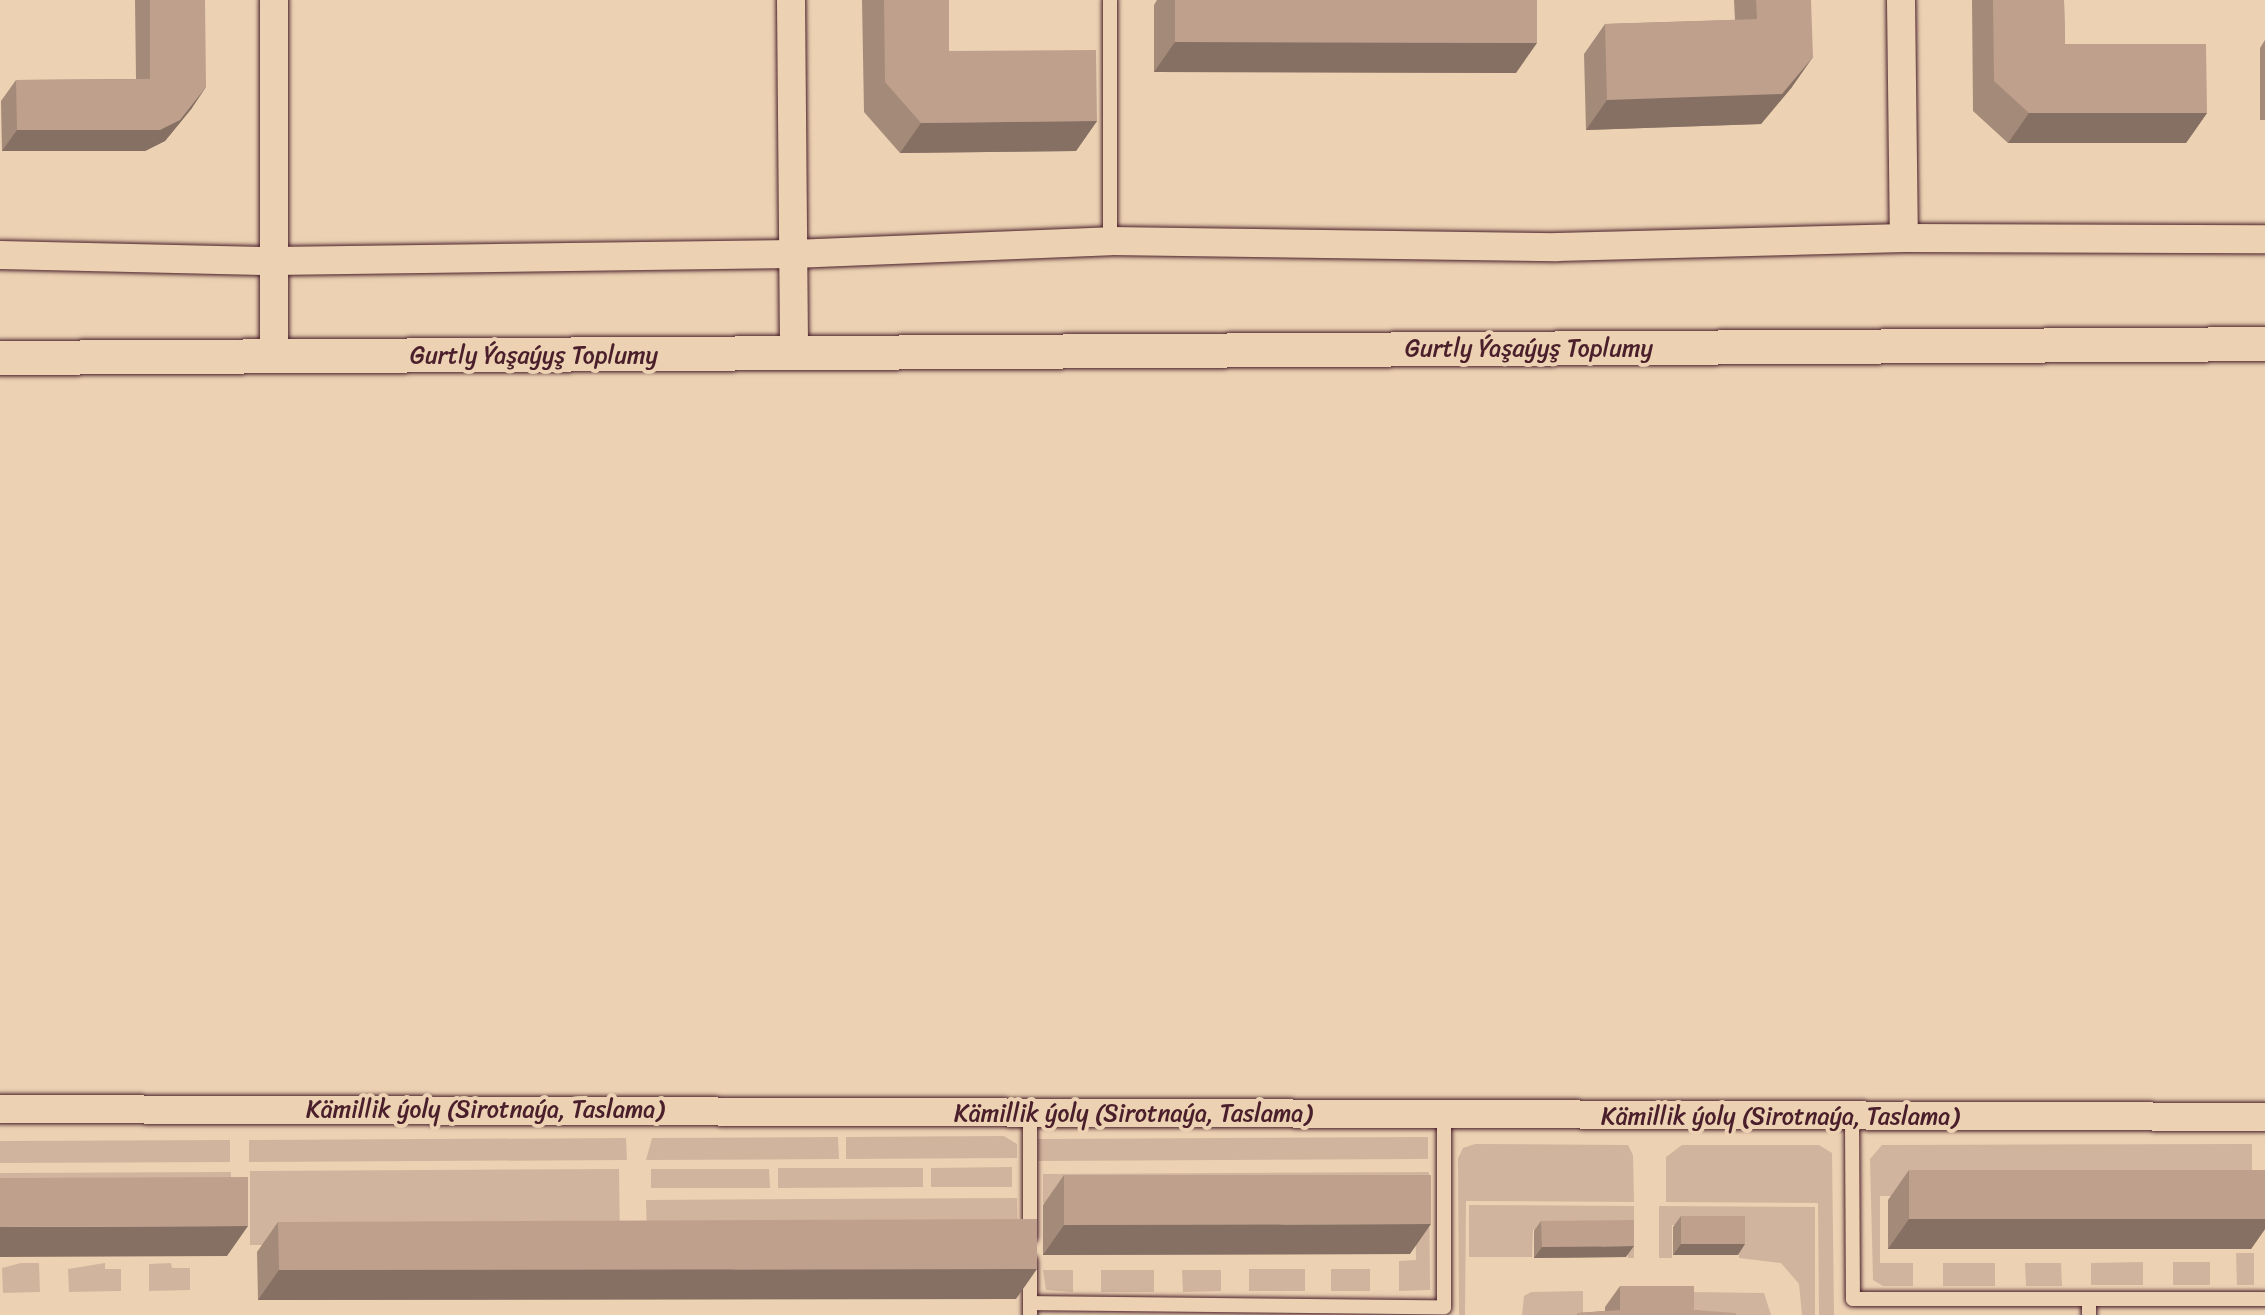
<!DOCTYPE html>
<html>
<head>
<meta charset="utf-8">
<style>
	body { margin:0 }
	#map { position:relative; width:2265px; height:1315px; overflow:hidden; background:#ecd2b3; font-family:Sriracha,sans-serif }
	div>[style] { position:absolute }
	.green>* { inset:0; background:#d1b49d }
	.roads { filter:drop-shadow(0 0 2px #4a1f2b) drop-shadow(0 0 2px #4a1f2b) }
	.service>* { height:14px; margin:-7px; padding:0 7px; transform-origin:7px; border-radius:7px; background:#ecd2b3 }
	.minor>* { height:28px; margin:-14px; padding:0 14px; transform-origin:14px; border-radius:14px; background:#ecd2b3 }
	.tertiary>* { height:34px; margin:-17px; padding:0 17px; transform-origin:17px; border-radius:17px; background:#ecd2b3 }
	.wall>* { inset:0; background:#a48a79 }
	.shaded-wall>* { inset:0; background:#867063 }
	.building>* { inset:0; background:#bfa08d }
	span { translate:-50% -50%; white-space:nowrap; text-align:center; line-height:1.15; -webkit-text-stroke:8px #ecd2b3; paint-order:stroke }
	.street-label { font-size:24px; color:#4a1f2b }
</style>
</head>
<body>
<div id="map">
	<div class="green">
		<i style="clip-path:polygon(1004px 1136px,1017px 1144px,1017px 1158px,846px 1159px,846px 1137px)"></i>
		<i style="clip-path:polygon(838px 1137px,839px 1159px,646px 1160px,652px 1138px)"></i>
		<i style="clip-path:polygon(1428px 1137px,1428px 1159px,1038px 1161px,1038px 1139px)"></i>
		<i style="clip-path:polygon(626px 1138px,627px 1160px,249px 1162px,249px 1140px)"></i>
		<i style="clip-path:polygon(230px 1140px,230px 1162px,0 1163px,0 1141px)"></i>
		<i style="clip-path:polygon(1475px 1144px,1628px 1145px,1633px 1155px,1634px 1202px,1466px 1201px,1465px 1315px,1459px 1315px,1458px 1158px,1463px 1148px)"></i>
		<i style="clip-path:polygon(2252px 1144px,2252px 1195px,1880px 1196px,1880px 1263px,1913px 1263px,1913px 1286px,1883px 1286px,1873px 1280px,1870px 1159px,1882px 1145px)"></i>
		<i style="clip-path:polygon(1682px 1145px,1819px 1145px,1832px 1153px,1834px 1315px,1819px 1315px,1818px 1203px,1666px 1202px,1666px 1157px)"></i>
		<i style="clip-path:polygon(1012px 1167px,1012px 1187px,931px 1187px,931px 1168px)"></i>
		<i style="clip-path:polygon(778px 1168px,923px 1168px,923px 1187px,778px 1188px)"></i>
		<i style="clip-path:polygon(619px 1169px,620px 1244px,250px 1245px,250px 1171px)"></i>
		<i style="clip-path:polygon(651px 1169px,769px 1169px,770px 1188px,651px 1188px)"></i>
		<i style="clip-path:polygon(231px 1172px,231px 1202px,0 1204px,0 1173px)"></i>
		<i style="clip-path:polygon(1429px 1172px,1430px 1290px,1399px 1291px,1399px 1261px,1416px 1260px,1415px 1201px,1043px 1203px,1043px 1174px)"></i>
		<i style="clip-path:polygon(1017px 1198px,1018px 1242px,647px 1244px,646px 1200px)"></i>
		<i style="clip-path:polygon(1469px 1205px,1634px 1206px,1634px 1258px,1628px 1258px,1627px 1230px,1533px 1230px,1532px 1257px,1469px 1257px)"></i>
		<i style="clip-path:polygon(1659px 1206px,1815px 1207px,1815px 1315px,1802px 1315px,1799px 1284px,1781px 1263px,1739px 1258px,1738px 1226px,1672px 1225px,1672px 1258px,1659px 1258px)"></i>
		<i style="clip-path:polygon(2236px 1253px,2254px 1253px,2254px 1285px,2237px 1285px)"></i>
		<i style="clip-path:polygon(2143px 1262px,2143px 1285px,2091px 1285px,2091px 1263px)"></i>
		<i style="clip-path:polygon(2173px 1262px,2210px 1262px,2210px 1285px,2173px 1285px)"></i>
		<i style="clip-path:polygon(21px 1263px,39px 1263px,40px 1292px,3px 1293px,2px 1268px)"></i>
		<i style="clip-path:polygon(105px 1263px,105px 1269px,121px 1269px,121px 1291px,69px 1292px,68px 1269px)"></i>
		<i style="clip-path:polygon(171px 1263px,172px 1268px,190px 1268px,190px 1290px,149px 1291px,149px 1264px)"></i>
		<i style="clip-path:polygon(1943px 1263px,1995px 1263px,1995px 1286px,1943px 1286px)"></i>
		<i style="clip-path:polygon(2025px 1263px,2061px 1263px,2062px 1286px,2026px 1286px)"></i>
		<i style="clip-path:polygon(1249px 1269px,1305px 1269px,1305px 1291px,1249px 1291px)"></i>
		<i style="clip-path:polygon(1331px 1269px,1370px 1269px,1370px 1291px,1331px 1291px)"></i>
		<i style="clip-path:polygon(1043px 1270px,1073px 1270px,1073px 1292px,1046px 1290px)"></i>
		<i style="clip-path:polygon(1101px 1270px,1154px 1270px,1154px 1292px,1101px 1292px)"></i>
		<i style="clip-path:polygon(1182px 1270px,1221px 1270px,1221px 1291px,1183px 1292px)"></i>
		<i style="clip-path:polygon(1583px 1291px,1583px 1315px,1522px 1315px,1524px 1296px,1531px 1292px)"></i>
		<i style="clip-path:polygon(1690px 1292px,1764px 1293px,1771px 1315px,1690px 1315px)"></i>
	</div>
	<div class="roads">
		<div class="service">
			<i style="left:1110px;top:241px;width:241px;rotate:-90deg"></i>
			<i style="left:1852px;top:1118px;width:181px;rotate:89.7deg"></i>
			<i style="left:1853px;top:1299px;width:236px"></i>
			<i style="left:2089px;top:1299px;width:16px;rotate:90deg"></i>
			<i style="left:1030px;top:1237px;width:124px;rotate:-90deg"></i>
			<i style="left:2089px;top:1299px;width:176px"></i>
			<i style="left:1030px;top:1303px;width:414px;rotate:0.6deg"></i>
			<i style="left:1444px;top:1307px;width:191px;rotate:-90deg"></i>
			<i style="left:1030px;top:1315px;width:54px;rotate:-90deg"></i>
		</div>
		<div class="minor">
			<i style="left:274px;top:0;width:357px;rotate:90deg"></i>
			<i style="left:791px;top:0;width:354px;rotate:89.5deg"></i>
			<i style="left:1901px;top:0;width:238px;rotate:89.3deg"></i>
			<i style="left:0;top:255px;width:274px;rotate:1.3deg"></i>
			<i style="left:274px;top:261px;width:519px;rotate:-0.77deg"></i>
			<i style="left:793px;top:254px;width:317px;rotate:-2.3deg"></i>
			<i style="left:1110px;top:241px;width:447px;rotate:0.8deg"></i>
			<i style="left:1557px;top:247px;width:347px;rotate:-1.5deg"></i>
			<i style="left:1904px;top:238px;width:361px;rotate:0.2deg"></i>
			<i style="left:0;top:1109px;width:2265px;rotate:0.2deg"></i>
		</div>
		<div class="tertiary">
			<i style="left:0;top:358px;width:2265px;rotate:-0.35deg"></i>
		</div>
	</div>
	<div class="wall">
		<i style="clip-path:polygon(135px 0,205px 0,192px 108px,165px 141px,145px 151px,2px 151px,1px 101px,16px 80px,136px 79px)"></i>
		<i style="clip-path:polygon(862px 0,949px 0,949px 51px,1097px 121px,1076px 151px,900px 153px,864px 112px)"></i>
		<i style="clip-path:polygon(1157px 0,1537px 0,1516px 73px,1154px 72px,1154px 5px)"></i>
		<i style="clip-path:polygon(1734px 0,1811px 0,1792px 87px,1761px 124px,1586px 130px,1584px 54px,1605px 24px,1735px 20px)"></i>
		<i style="clip-path:polygon(1972px 0,2064px 0,2065px 44px,2207px 113px,2186px 143px,2008px 143px,1973px 111px)"></i>
		<i style="clip-path:polygon(2265px 40px,2265px 120px,2260px 120px,2260px 48px)"></i>
		<i style="clip-path:polygon(1909px 1170px,2265px 1170px,2265px 1229px,2251px 1249px,1888px 1249px,1888px 1200px)"></i>
		<i style="clip-path:polygon(1064px 1175px,1410px 1254px,1043px 1255px,1043px 1205px)"></i>
		<i style="clip-path:polygon(1681px 1216px,1738px 1255px,1673px 1255px,1673px 1227px)"></i>
		<i style="clip-path:polygon(1541px 1221px,1626px 1257px,1534px 1258px,1534px 1231px)"></i>
		<i style="clip-path:polygon(278px 1222px,1016px 1299px,258px 1300px,257px 1252px)"></i>
		<i style="clip-path:polygon(1620px 1286px,1694px 1310px,1736px 1315px,1577px 1315px,1578px 1313px,1605px 1311px,1605px 1307px)"></i>
	</div>
	<div class="shaded-wall">
		<i style="clip-path:polygon(1175px 42px,1537px 43px,1516px 73px,1154px 72px)"></i>
		<i style="clip-path:polygon(1813px 57px,1792px 87px,1761px 124px,1586px 130px,1607px 100px)"></i>
		<i style="clip-path:polygon(206px 87px,192px 108px,165px 141px,145px 151px,2px 151px,17px 130px)"></i>
		<i style="clip-path:polygon(2029px 113px,2207px 113px,2186px 143px,2008px 143px)"></i>
		<i style="clip-path:polygon(1097px 121px,1076px 151px,900px 153px,921px 123px)"></i>
		<i style="clip-path:polygon(1909px 1219px,2265px 1219px,2265px 1229px,2251px 1249px,1888px 1249px)"></i>
		<i style="clip-path:polygon(1431px 1224px,1410px 1254px,1043px 1255px,1064px 1225px)"></i>
		<i style="clip-path:polygon(248px 1226px,227px 1256px,0 1257px,0 1227px)"></i>
		<i style="clip-path:polygon(1681px 1244px,1745px 1244px,1738px 1255px,1673px 1255px)"></i>
		<i style="clip-path:polygon(1634px 1246px,1626px 1257px,1534px 1258px,1542px 1247px)"></i>
		<i style="clip-path:polygon(1037px 1269px,1016px 1299px,258px 1300px,279px 1270px)"></i>
	</div>
	<div class="building">
		<i style="clip-path:polygon(150px 0,205px 0,206px 87px,180px 120px,160px 130px,17px 130px,16px 80px,150px 79px)"></i>
		<i style="clip-path:polygon(884px 0,949px 0,949px 51px,1096px 50px,1097px 121px,921px 123px,885px 82px)"></i>
		<i style="clip-path:polygon(1175px 0,1537px 0,1537px 43px,1175px 42px)"></i>
		<i style="clip-path:polygon(1756px 0,1811px 0,1813px 57px,1782px 94px,1607px 100px,1605px 24px,1757px 19px)"></i>
		<i style="clip-path:polygon(1993px 0,2064px 0,2065px 44px,2206px 44px,2207px 113px,2029px 113px,1994px 81px)"></i>
		<i style="clip-path:polygon(1909px 1170px,2265px 1170px,2265px 1219px,1909px 1219px)"></i>
		<i style="clip-path:polygon(1064px 1175px,1431px 1175px,1431px 1224px,1064px 1225px)"></i>
		<i style="clip-path:polygon(248px 1177px,248px 1226px,0 1227px,0 1178px)"></i>
		<i style="clip-path:polygon(1681px 1216px,1745px 1216px,1745px 1244px,1681px 1244px)"></i>
		<i style="clip-path:polygon(1037px 1219px,1037px 1269px,279px 1270px,278px 1222px)"></i>
		<i style="clip-path:polygon(1634px 1220px,1634px 1246px,1542px 1247px,1541px 1221px)"></i>
		<i style="clip-path:polygon(1620px 1286px,1694px 1286px,1694px 1310px,1736px 1313px,1736px 1315px,1578px 1315px,1578px 1313px,1620px 1310px)"></i>
	</div>
	<div class="street-label">
		<span style="left:1529px;top:349px">Gurtly Ýaşaýyş Toplumy</span>
		<span style="left:534px;top:356px">Gurtly Ýaşaýyş Toplumy</span>
		<span style="left:485px;top:1110px">Kämillik ýoly (Sirotnaýa, Taslama)</span>
		<span style="left:1133px;top:1114px">Kämillik ýoly (Sirotnaýa, Taslama)</span>
		<span style="left:1780px;top:1117px">Kämillik ýoly (Sirotnaýa, Taslama)</span>
	</div>
</div>
</body>
</html>
